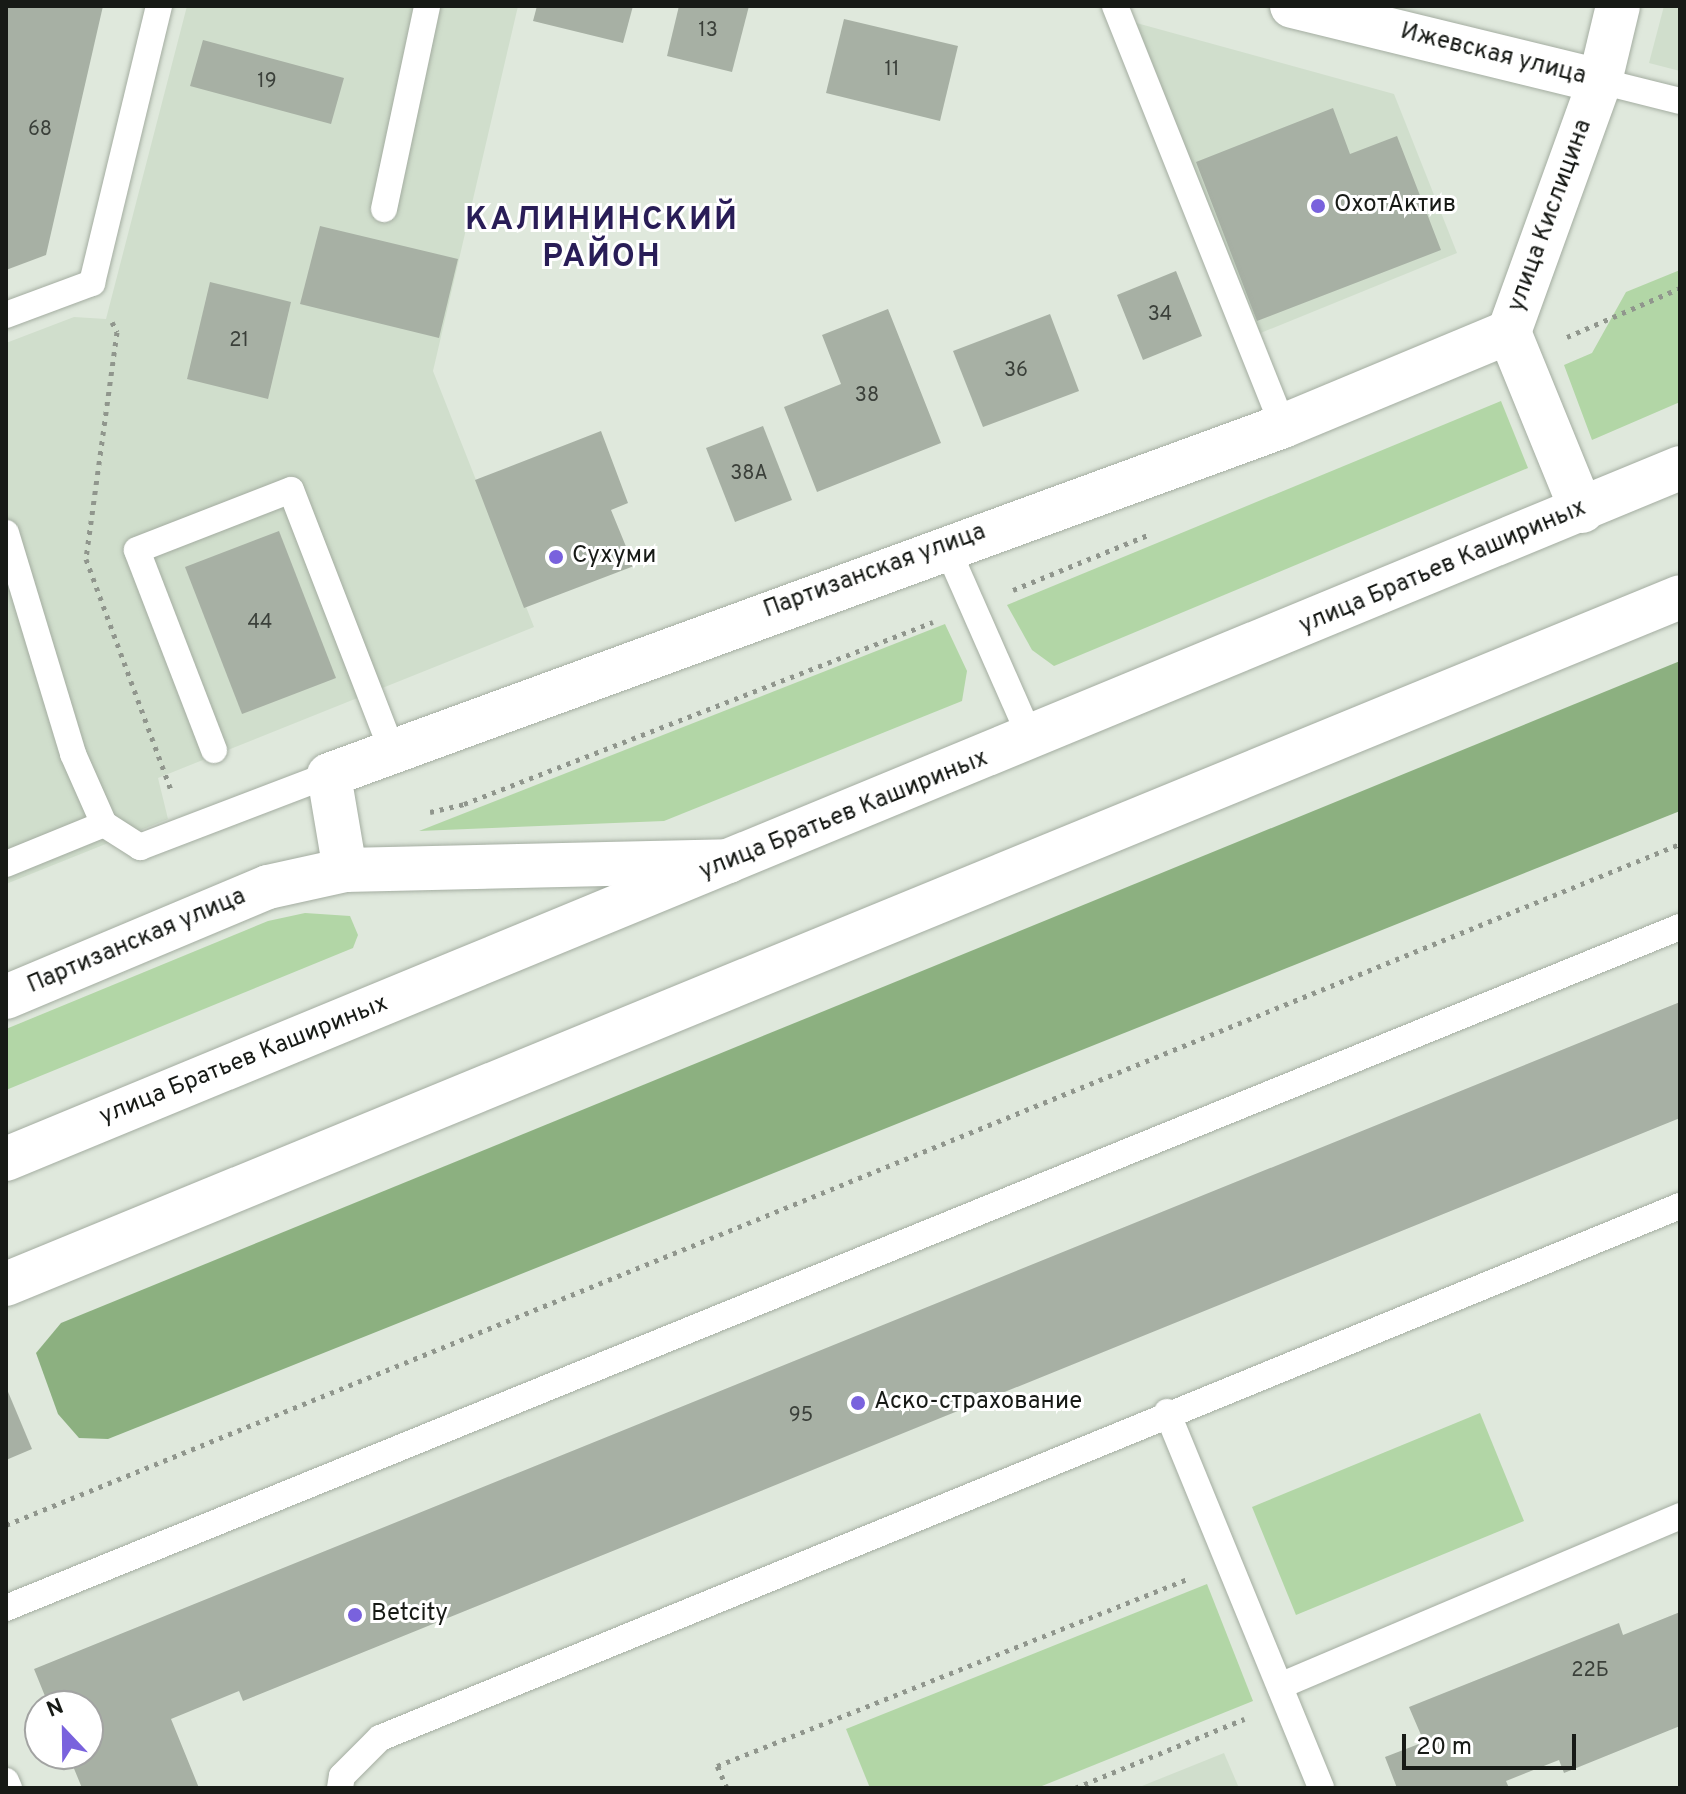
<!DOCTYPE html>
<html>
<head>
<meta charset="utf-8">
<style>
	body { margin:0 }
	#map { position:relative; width:1686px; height:1794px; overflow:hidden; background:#dfe8dc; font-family:Overpass,sans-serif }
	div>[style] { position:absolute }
	.built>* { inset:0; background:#d0decc }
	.green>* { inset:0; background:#b2d6a6 }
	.forest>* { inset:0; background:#8cb080 }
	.building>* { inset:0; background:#a7b0a4 }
	.path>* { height:5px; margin-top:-2.5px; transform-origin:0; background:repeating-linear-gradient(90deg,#90968d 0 4px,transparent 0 10px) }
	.roads { filter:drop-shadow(0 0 2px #a4ada1) drop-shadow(0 0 2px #a4ada1) }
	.service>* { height:26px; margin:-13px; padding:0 13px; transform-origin:13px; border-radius:13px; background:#fff }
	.minor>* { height:44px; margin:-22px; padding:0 22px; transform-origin:22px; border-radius:22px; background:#fff }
	.secondary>* { height:44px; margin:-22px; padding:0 22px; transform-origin:22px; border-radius:22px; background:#fff }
	.primary>* { height:44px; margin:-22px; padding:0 22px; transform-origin:22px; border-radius:22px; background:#fff }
	.dots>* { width:22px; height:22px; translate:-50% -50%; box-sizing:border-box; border:4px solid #fff; border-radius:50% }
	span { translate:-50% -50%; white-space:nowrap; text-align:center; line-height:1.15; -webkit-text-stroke:6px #fff; paint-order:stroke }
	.number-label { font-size:20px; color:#3b403a }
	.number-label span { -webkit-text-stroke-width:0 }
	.street-label { font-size:24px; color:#171a16 }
	.poi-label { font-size:24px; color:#171a16 }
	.left { translate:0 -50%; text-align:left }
	.district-label { font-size:32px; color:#291d57; font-weight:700; letter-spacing:2px }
	.frame { position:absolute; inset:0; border:8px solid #171a16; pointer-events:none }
	.north { position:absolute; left:24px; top:1690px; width:80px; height:80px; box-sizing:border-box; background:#fff; border:2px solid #a2a3a2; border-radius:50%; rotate:338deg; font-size:22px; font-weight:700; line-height:32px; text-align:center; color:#171a16 }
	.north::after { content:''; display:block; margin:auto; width:28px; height:36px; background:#7962dd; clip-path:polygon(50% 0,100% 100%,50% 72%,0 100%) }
	.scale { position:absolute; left:1402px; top:1734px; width:174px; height:36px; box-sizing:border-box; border:4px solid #171a16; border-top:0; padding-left:10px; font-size:24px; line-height:28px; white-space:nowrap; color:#171a16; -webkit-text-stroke:6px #fff; paint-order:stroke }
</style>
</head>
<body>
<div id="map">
	<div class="built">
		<i style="clip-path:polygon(187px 6px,518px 6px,433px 371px,534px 627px,158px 778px,168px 819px,6px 884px,6px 343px,74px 317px,106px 319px)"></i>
		<i style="clip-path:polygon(1664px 6px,1680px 6px,1680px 71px,1649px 63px)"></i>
		<i style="clip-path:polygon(1111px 16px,1394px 94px,1457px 253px,1236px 343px)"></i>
		<i style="clip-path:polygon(1224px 1753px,1239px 1788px,1137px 1788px)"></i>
	</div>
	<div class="green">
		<i style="clip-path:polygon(1680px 270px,1680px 402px,1592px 440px,1564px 365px,1592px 353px,1626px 292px)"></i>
		<i style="clip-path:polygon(1501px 401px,1528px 468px,1054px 666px,1032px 650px,1007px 605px)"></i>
		<i style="clip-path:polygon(945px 624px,967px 671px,962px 701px,664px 821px,419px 831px)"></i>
		<i style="clip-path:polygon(305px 913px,350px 916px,358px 935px,353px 948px,6px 1090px,6px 1029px,268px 921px)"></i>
		<i style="clip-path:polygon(1480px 1413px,1524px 1521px,1296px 1615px,1252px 1507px)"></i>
		<i style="clip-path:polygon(1207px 1584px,1253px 1701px,1037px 1788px,870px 1788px,846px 1729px)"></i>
	</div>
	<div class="forest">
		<i style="clip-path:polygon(1680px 661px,1680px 811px,108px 1439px,79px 1438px,58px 1414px,36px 1353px,61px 1323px)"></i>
	</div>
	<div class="building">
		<i style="clip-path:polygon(6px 6px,103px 6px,46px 255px,6px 270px)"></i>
		<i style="clip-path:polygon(537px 6px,633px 6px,623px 43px,533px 21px)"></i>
		<i style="clip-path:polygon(679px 6px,749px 6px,732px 72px,667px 56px)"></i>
		<i style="clip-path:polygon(844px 19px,958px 46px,940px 121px,826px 93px)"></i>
		<i style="clip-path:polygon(203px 40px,344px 78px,331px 124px,190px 86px)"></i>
		<i style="clip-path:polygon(1333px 108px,1350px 154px,1397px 136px,1441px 250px,1257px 321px,1196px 162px)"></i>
		<i style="clip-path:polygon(320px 226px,458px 259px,439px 338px,300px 304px)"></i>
		<i style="clip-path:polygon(1176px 271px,1202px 336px,1143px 360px,1117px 295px)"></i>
		<i style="clip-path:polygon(210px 282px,291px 302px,268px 399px,187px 379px)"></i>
		<i style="clip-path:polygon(888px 309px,941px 443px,817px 492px,784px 407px,841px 384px,822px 335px)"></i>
		<i style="clip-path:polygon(1050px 314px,1079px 391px,983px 427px,953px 351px)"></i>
		<i style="clip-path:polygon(763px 426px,792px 500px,735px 522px,706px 448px)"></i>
		<i style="clip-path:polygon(601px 431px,628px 503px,611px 510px,634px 566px,524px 608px,475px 480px)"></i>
		<i style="clip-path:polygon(279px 531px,336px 678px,242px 714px,185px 567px)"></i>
		<i style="clip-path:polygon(1680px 1002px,1680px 1118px,243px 1701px,239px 1691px,171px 1719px,199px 1788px,82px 1788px,68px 1754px,88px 1754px,88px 1706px,49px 1706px,34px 1669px)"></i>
		<i style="clip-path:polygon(6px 1387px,32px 1449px,6px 1460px)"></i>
		<i style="clip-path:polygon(1680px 1612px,1680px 1726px,1564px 1773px,1559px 1760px,1506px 1781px,1509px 1788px,1397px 1788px,1385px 1757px,1424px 1742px,1409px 1707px,1619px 1623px,1623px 1635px)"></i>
	</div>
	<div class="path">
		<i style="left:112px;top:322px;width:11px;rotate:63deg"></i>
		<i style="left:117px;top:332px;width:229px;rotate:97.8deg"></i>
		<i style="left:86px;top:559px;width:246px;rotate:69.8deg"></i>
		<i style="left:1567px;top:337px;width:123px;rotate:-23.4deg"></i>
		<i style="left:1013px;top:590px;width:146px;rotate:-22.2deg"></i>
		<i style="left:430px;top:812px;width:35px;rotate:-13deg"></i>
		<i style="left:464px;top:804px;width:503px;rotate:-21.21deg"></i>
		<i style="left:6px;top:1525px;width:1807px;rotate:-22.14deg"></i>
		<i style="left:727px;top:1788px;width:24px;rotate:-114deg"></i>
		<i style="left:717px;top:1766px;width:509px;rotate:-21.68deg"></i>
		<i style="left:1075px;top:1788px;width:183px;rotate:-22.2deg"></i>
	</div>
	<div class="roads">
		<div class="service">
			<i style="left:1115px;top:6px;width:452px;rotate:68.2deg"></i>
			<i style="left:1600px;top:81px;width:82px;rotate:14deg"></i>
			<i style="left:384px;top:209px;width:208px;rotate:-78deg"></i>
			<i style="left:6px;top:315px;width:92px;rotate:-20.4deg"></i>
			<i style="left:92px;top:283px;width:285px;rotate:-76.4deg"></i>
			<i style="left:6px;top:533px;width:231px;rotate:73.1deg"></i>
			<i style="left:73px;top:754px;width:77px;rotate:66.1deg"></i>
			<i style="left:104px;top:824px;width:43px;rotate:32.6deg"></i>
			<i style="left:140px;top:847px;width:202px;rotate:-20.9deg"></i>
			<i style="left:946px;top:546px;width:211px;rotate:66.2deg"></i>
			<i style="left:214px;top:750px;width:214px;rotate:-111.1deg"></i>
			<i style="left:137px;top:550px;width:165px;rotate:-21.3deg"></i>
			<i style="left:291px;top:490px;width:279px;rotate:68.8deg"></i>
			<i style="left:6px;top:864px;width:106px;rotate:-22.2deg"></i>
			<i style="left:1167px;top:1412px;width:406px;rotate:67.7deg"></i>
			<i style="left:6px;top:1608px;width:1807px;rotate:-22.14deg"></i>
			<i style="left:1280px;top:1686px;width:435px;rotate:-23deg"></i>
			<i style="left:6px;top:1781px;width:8px;rotate:67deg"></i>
			<i style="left:340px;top:1788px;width:12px;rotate:-81deg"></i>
			<i style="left:342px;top:1776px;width:54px;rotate:-45deg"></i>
			<i style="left:380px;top:1738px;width:1405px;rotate:-22.26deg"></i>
		</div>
		<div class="minor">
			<i style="left:1292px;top:6px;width:317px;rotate:13.7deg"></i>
			<i style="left:1582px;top:511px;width:193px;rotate:-112.2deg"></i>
			<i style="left:1509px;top:332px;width:267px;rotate:-70.1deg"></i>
			<i style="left:1600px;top:81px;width:77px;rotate:-76.5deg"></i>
			<i style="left:345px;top:870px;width:96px;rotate:-99.6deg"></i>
			<i style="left:329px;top:775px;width:1016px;rotate:-20.09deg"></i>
			<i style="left:1283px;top:426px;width:245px;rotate:-22.6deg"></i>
		</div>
		<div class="secondary">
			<i style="left:6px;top:997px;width:284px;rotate:-22.8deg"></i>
			<i style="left:268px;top:887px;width:79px;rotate:-12.4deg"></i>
			<i style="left:345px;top:870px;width:383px;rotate:-1.3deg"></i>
		</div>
		<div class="primary">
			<i style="left:6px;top:1159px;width:1811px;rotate:-22.43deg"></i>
			<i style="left:6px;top:1284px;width:1809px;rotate:-22.31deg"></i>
		</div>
	</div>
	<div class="dots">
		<i style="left:1318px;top:206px;background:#7962dd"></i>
		<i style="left:556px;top:557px;background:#7962dd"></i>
		<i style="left:858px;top:1403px;background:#7962dd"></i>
		<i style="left:355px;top:1615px;background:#7962dd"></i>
	</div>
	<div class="number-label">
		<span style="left:708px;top:31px">13</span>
		<span style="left:892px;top:70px">11</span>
		<span style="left:267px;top:82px">19</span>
		<span style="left:40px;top:130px">68</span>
		<span style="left:1160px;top:315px">34</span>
		<span style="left:239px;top:341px">21</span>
		<span style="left:1016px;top:371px">36</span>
		<span style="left:867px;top:396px">38</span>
		<span style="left:749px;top:474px">38А</span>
		<span style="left:260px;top:623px">44</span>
		<span style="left:801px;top:1416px">95</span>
		<span style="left:1590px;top:1671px">22Б</span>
	</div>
	<div class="street-label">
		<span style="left:1493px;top:55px;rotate:14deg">Ижевская улица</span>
		<span style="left:1551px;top:216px;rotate:-70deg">улица Кислицина</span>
		<span style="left:1443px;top:568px;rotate:-23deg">улица Братьев Кашириных</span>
		<span style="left:875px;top:572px;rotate:-20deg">Партизанская улица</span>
		<span style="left:844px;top:816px;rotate:-22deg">улица Братьев Кашириных</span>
		<span style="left:137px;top:942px;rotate:-23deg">Партизанская улица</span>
		<span style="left:244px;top:1061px;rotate:-22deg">улица Братьев Кашириных</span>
	</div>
	<div class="poi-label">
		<span class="left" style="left:1334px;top:206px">ОхотАктив</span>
		<span class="left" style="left:572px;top:557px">Сухуми</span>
		<span class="left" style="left:874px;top:1403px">Аско-страхование</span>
		<span class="left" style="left:371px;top:1615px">Betcity</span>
	</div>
	<div class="district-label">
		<span style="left:602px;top:240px">КАЛИНИНСКИЙ<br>РАЙОН</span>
	</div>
	<div class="frame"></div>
	<div class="north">N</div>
	<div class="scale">20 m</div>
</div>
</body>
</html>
